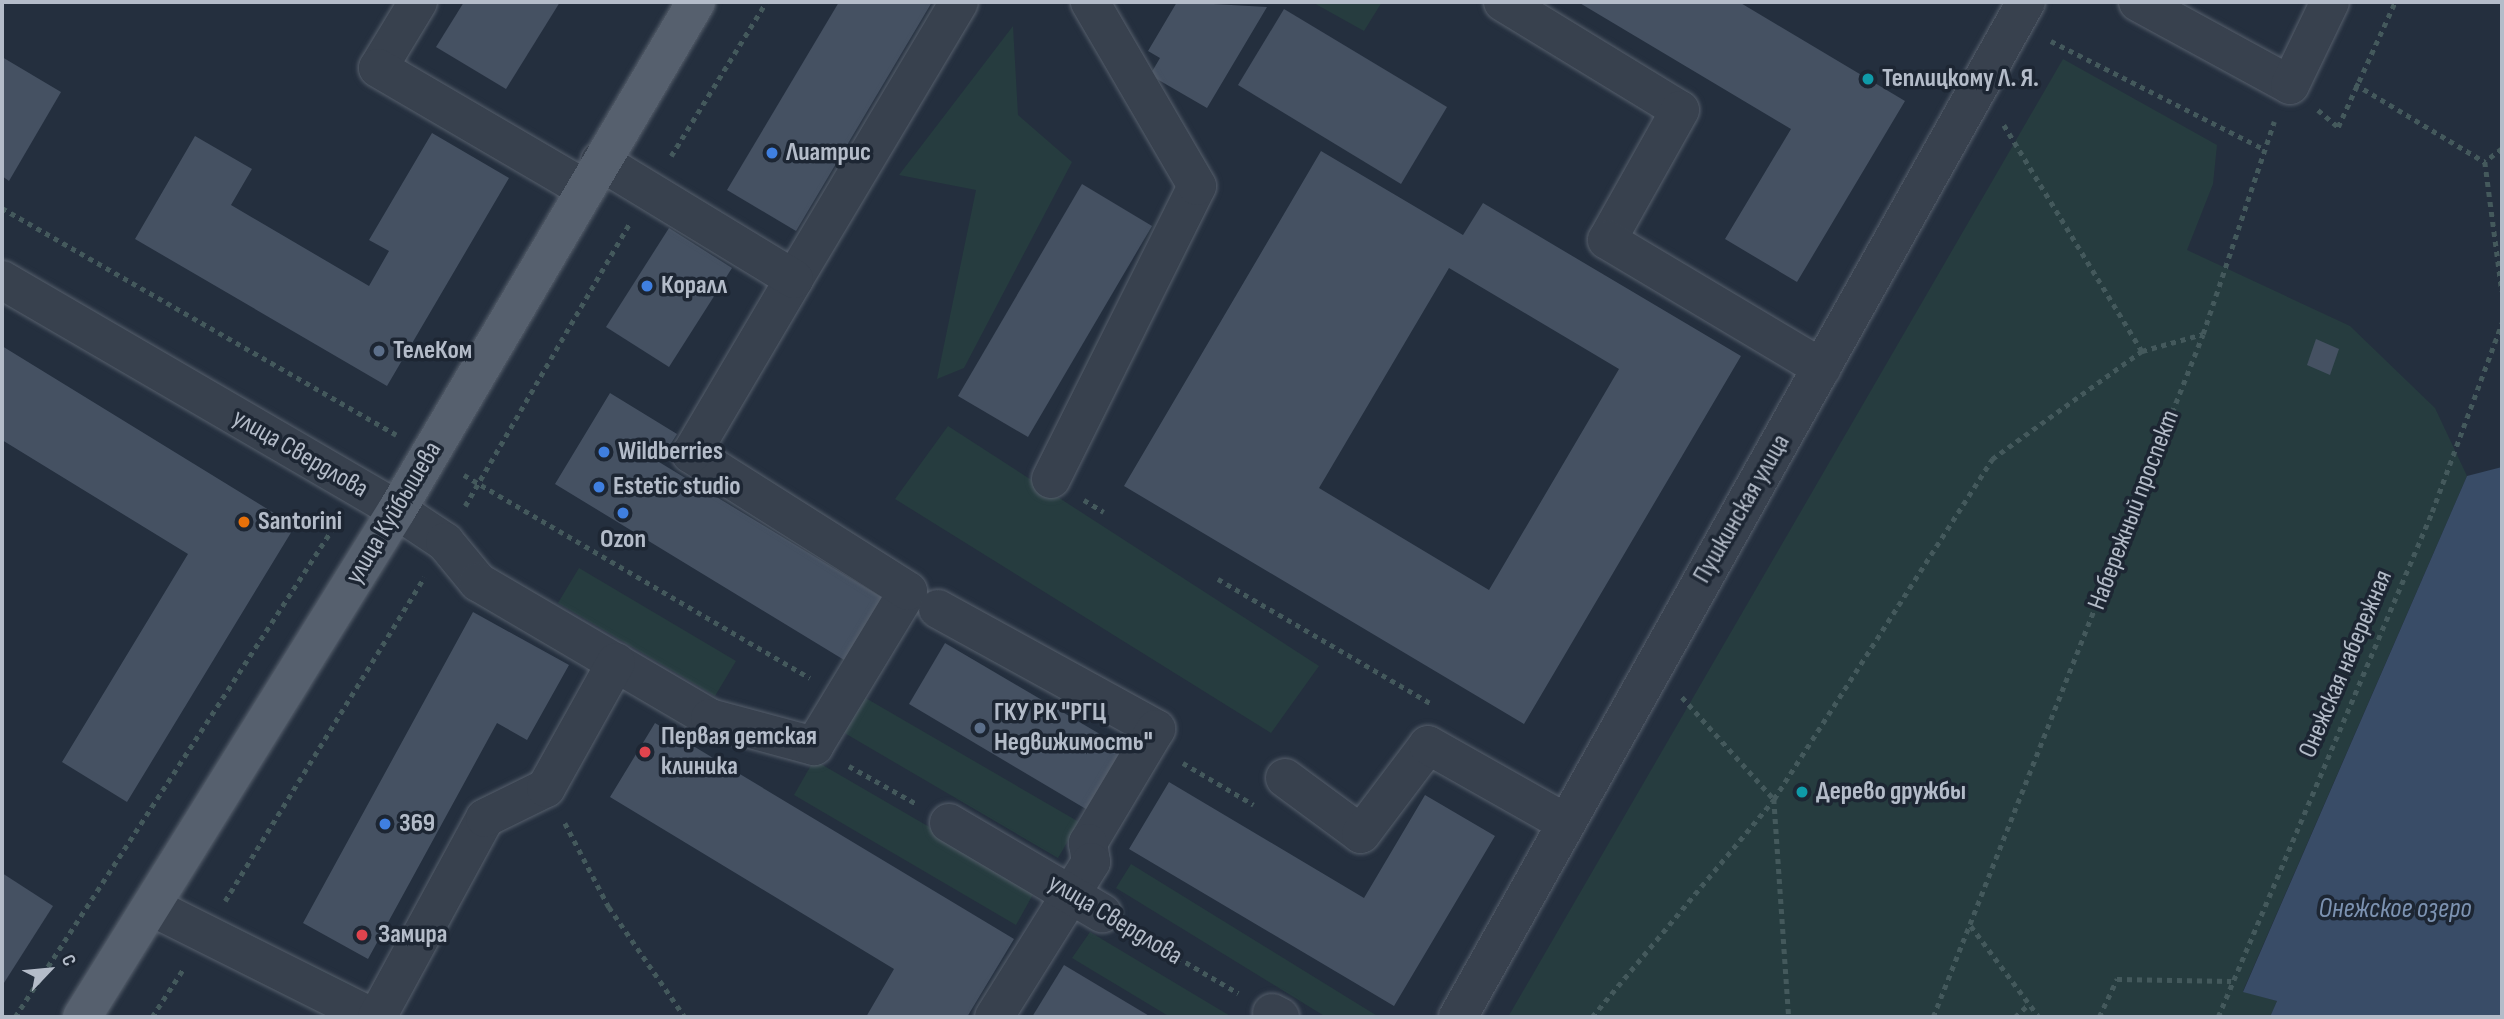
<!DOCTYPE html>
<html>
<head>
<meta charset="utf-8">
<style>
	body { margin:0 }
	#map { position:relative; width:2504px; height:1019px; overflow:hidden; background:#242f3e; font-family:"Sofia Sans Condensed",sans-serif }
	div>[style] { position:absolute }
	.green>* { inset:0; background:#263c3f }
	.water>* { inset:0; background:#394c67 }
	.building>* { inset:0; background:#455162 }
	.path>* { height:4.5px; margin-top:-2.25px; transform-origin:0; background:repeating-linear-gradient(90deg,#44595c 0 5px,transparent 0 10px) }
	.roads { filter:drop-shadow(0 0 2px #565f6c) drop-shadow(0 0 2px #565f6c) }
	.minor>* { height:38px; margin:-19px; padding:0 19px; transform-origin:19px; border-radius:19px; background:#38414e }
	.major>* { height:38px; margin:-19px; padding:0 19px; transform-origin:19px; border-radius:19px; background:#56606e }
	.dots>* { width:19px; height:19px; translate:-50% -50%; box-sizing:border-box; border:4px solid #1d2633; border-radius:50% }
	span { translate:-50% -50%; white-space:nowrap; text-align:center; line-height:1.15; -webkit-text-stroke:7px #1d2633; paint-order:stroke }
	.poi-label { font-size:26px; color:#b4bcc9; font-weight:700 }
	.left { translate:0 -50%; text-align:left }
	.street-label { font-size:26px; color:#b4bcc9 }
	.water-label { font-size:28px; color:#7c92b1; font-style:italic }
	.frame { position:absolute; inset:0; border:4px solid #b4bcc9; pointer-events:none }
	.north { position:absolute; left:14px; top:935px; width:70px; height:70px; -webkit-text-stroke:5px #1d2633; paint-order:stroke; rotate:64deg; font-size:19px; font-weight:700; line-height:28px; text-align:center; color:#b4bcc9 }
	.north::after { content:''; display:block; margin:auto; width:24px; height:32px; background:#b4bcc9; clip-path:polygon(50% 0,100% 100%,50% 72%,0 100%) }
</style>
</head>
<body>
<div id="map">
	<div class="green">
		<i style="clip-path:polygon(1312px 2px,1382px 2px,1364px 31px)"></i>
		<i style="clip-path:polygon(1013px 26px,1018px 115px,1072px 162px,964px 368px,937px 379px,976px 190px,899px 175px)"></i>
		<i style="clip-path:polygon(2063px 59px,2217px 145px,2213px 184px,2187px 250px,2350px 326px,2435px 408px,2467px 476px,2243px 991px,2277px 1001px,2270px 1017px,1508px 1017px)"></i>
		<i style="clip-path:polygon(948px 426px,1319px 666px,1271px 733px,895px 499px)"></i>
		<i style="clip-path:polygon(579px 568px,736px 661px,715px 696px,558px 603px)"></i>
		<i style="clip-path:polygon(857px 693px,1079px 822px,1058px 858px,836px 728px)"></i>
		<i style="clip-path:polygon(814px 760px,1036px 889px,1016px 925px,794px 795px)"></i>
		<i style="clip-path:polygon(1131px 864px,1379px 1017px,1326px 1017px,1116px 888px)"></i>
		<i style="clip-path:polygon(1090px 932px,1232px 1017px,1170px 1017px,1072px 958px)"></i>
	</div>
	<div class="water">
		<i style="clip-path:polygon(2502px 467px,2502px 1017px,2270px 1017px,2277px 1001px,2243px 992px,2467px 476px)"></i>
	</div>
	<div class="building">
		<i style="clip-path:polygon(464px 2px,560px 2px,506px 89px,436px 47px)"></i>
		<i style="clip-path:polygon(839px 2px,932px 2px,796px 231px,727px 190px)"></i>
		<i style="clip-path:polygon(1177px 2px,1267px 7px,1207px 108px,1150px 75px,1160px 58px,1148px 51px)"></i>
		<i style="clip-path:polygon(1578px 2px,1739px 2px,1905px 101px,1797px 282px,1725px 239px,1791px 129px)"></i>
		<i style="clip-path:polygon(1284px 9px,1447px 107px,1401px 184px,1238px 85px)"></i>
		<i style="clip-path:polygon(2px 57px,61px 92px,9px 181px,2px 176px)"></i>
		<i style="clip-path:polygon(432px 133px,509px 178px,387px 386px,135px 239px,195px 136px,252px 169px,231px 205px,369px 286px,389px 251px,369px 240px)"></i>
		<i style="clip-path:polygon(evenodd,1321px 151px,1463px 235px,1483px 203px,1741px 356px,1524px 724px,1124px 486px,1321px 151px,1449px 268px,1619px 369px,1489px 590px,1319px 488px,1449px 268px)"></i>
		<i style="clip-path:polygon(1082px 184px,1152px 226px,1028px 437px,958px 396px)"></i>
		<i style="clip-path:polygon(669px 228px,732px 268px,669px 367px,606px 327px)"></i>
		<i style="clip-path:polygon(2316px 339px,2339px 349px,2330px 375px,2307px 365px)"></i>
		<i style="clip-path:polygon(2px 346px,295px 526px,127px 802px,62px 762px,188px 554px,2px 440px)"></i>
		<i style="clip-path:polygon(610px 393px,677px 434px,659px 462px,891px 603px,854px 666px,555px 484px)"></i>
		<i style="clip-path:polygon(473px 612px,569px 665px,527px 740px,497px 723px,368px 959px,303px 923px)"></i>
		<i style="clip-path:polygon(945px 643px,1127px 750px,1091px 812px,909px 704px)"></i>
		<i style="clip-path:polygon(655px 723px,1014px 939px,967px 1017px,866px 1017px,894px 969px,610px 797px)"></i>
		<i style="clip-path:polygon(1169px 782px,1364px 898px,1425px 795px,1495px 836px,1394px 1006px,1129px 849px)"></i>
		<i style="clip-path:polygon(2px 873px,53px 906px,2px 986px)"></i>
		<i style="clip-path:polygon(1064px 965px,1151px 1017px,1032px 1017px)"></i>
	</div>
	<div class="path">
		<i style="left:2051px;top:41px;width:239px;rotate:26.9deg"></i>
		<i style="left:2355px;top:84px;width:152px;rotate:31deg"></i>
		<i style="left:2318px;top:110px;width:26px;rotate:40deg"></i>
		<i style="left:2338px;top:127px;width:137px;rotate:-65.5deg"></i>
		<i style="left:2004px;top:125px;width:265px;rotate:58.6deg"></i>
		<i style="left:2502px;top:149px;width:21px;rotate:143deg"></i>
		<i style="left:2485px;top:162px;width:130px;rotate:82.5deg"></i>
		<i style="left:671px;top:156px;width:181px;rotate:-58.3deg"></i>
		<i style="left:2px;top:208px;width:455px;rotate:29.9deg"></i>
		<i style="left:464px;top:475px;width:401px;rotate:30.4deg"></i>
		<i style="left:1084px;top:500px;width:23px;rotate:31deg"></i>
		<i style="left:465px;top:506px;width:328px;rotate:-59.8deg"></i>
		<i style="left:1218px;top:579px;width:248px;rotate:30.3deg"></i>
		<i style="left:1682px;top:697px;width:137px;rotate:48deg"></i>
		<i style="left:1774px;top:799px;width:219px;rotate:86.1deg"></i>
		<i style="left:1183px;top:763px;width:82px;rotate:30.6deg"></i>
		<i style="left:849px;top:766px;width:76px;rotate:29.3deg"></i>
		<i style="left:565px;top:823px;width:95px;rotate:62.4deg"></i>
		<i style="left:609px;top:907px;width:134px;rotate:55.4deg"></i>
		<i style="left:225px;top:901px;width:380px;rotate:-58.4deg"></i>
		<i style="left:1971px;top:926px;width:114px;rotate:53.2deg"></i>
		<i style="left:1134px;top:932px;width:121px;rotate:30.4deg"></i>
		<i style="left:15px;top:1017px;width:591px;rotate:-56.96deg"></i>
		<i style="left:152px;top:1017px;width:59px;rotate:-56.9deg"></i>
		<i style="left:1592px;top:1017px;width:284px;rotate:-50.1deg"></i>
		<i style="left:1774px;top:799px;width:404px;rotate:-57.3deg"></i>
		<i style="left:1992px;top:459px;width:185px;rotate:-35.8deg"></i>
		<i style="left:2142px;top:351px;width:63px;rotate:-15.6deg"></i>
		<i style="left:1933px;top:1017px;width:734px;rotate:-68.43deg"></i>
		<i style="left:2203px;top:334px;width:224px;rotate:-71.5deg"></i>
		<i style="left:2015px;top:1017px;width:19px;rotate:-43deg"></i>
		<i style="left:2099px;top:1017px;width:42px;rotate:-64.7deg"></i>
		<i style="left:2117px;top:979px;width:114px;rotate:1deg"></i>
		<i style="left:2218px;top:1017px;width:548px;rotate:-67.03deg"></i>
		<i style="left:2432px;top:512px;width:202px;rotate:-69.7deg"></i>
	</div>
	<div class="roads">
		<div class="minor">
			<i style="left:418px;top:2px;width:77px;rotate:121.2deg"></i>
			<i style="left:378px;top:68px;width:238px;rotate:30.3deg"></i>
			<i style="left:1503px;top:2px;width:207px;rotate:31.4deg"></i>
			<i style="left:1680px;top:110px;width:149px;rotate:119.3deg"></i>
			<i style="left:1607px;top:240px;width:250px;rotate:30.8deg"></i>
			<i style="left:2138px;top:2px;width:173px;rotate:28.6deg"></i>
			<i style="left:2290px;top:85px;width:92px;rotate:-64.3deg"></i>
			<i style="left:794px;top:279px;width:322px;rotate:-59.2deg"></i>
			<i style="left:2px;top:280px;width:457px;rotate:30.2deg"></i>
			<i style="left:397px;top:510px;width:58px;rotate:33.7deg"></i>
			<i style="left:445px;top:542px;width:52px;rotate:50.5deg"></i>
			<i style="left:478px;top:582px;width:269px;rotate:30.4deg"></i>
			<i style="left:710px;top:718px;width:108px;rotate:15.1deg"></i>
			<i style="left:814px;top:746px;width:181px;rotate:-58.8deg"></i>
			<i style="left:908px;top:591px;width:257px;rotate:-147.7deg"></i>
			<i style="left:691px;top:454px;width:203px;rotate:-59.5deg"></i>
			<i style="left:794px;top:279px;width:227px;rotate:-148.7deg"></i>
			<i style="left:1051px;top:479px;width:327px;rotate:-63.5deg"></i>
			<i style="left:1197px;top:186px;width:213px;rotate:-120.2deg"></i>
			<i style="left:938px;top:609px;width:249px;rotate:28.8deg"></i>
			<i style="left:1156px;top:729px;width:133px;rotate:120.8deg"></i>
			<i style="left:1088px;top:843px;width:19px;rotate:81deg"></i>
			<i style="left:1091px;top:862px;width:183px;rotate:122deg"></i>
			<i style="left:1285px;top:778px;width:94px;rotate:36.4deg"></i>
			<i style="left:1361px;top:834px;width:111px;rotate:-53deg"></i>
			<i style="left:1428px;top:745px;width:156px;rotate:29.5deg"></i>
			<i style="left:949px;top:823px;width:178px;rotate:30.5deg"></i>
			<i style="left:154px;top:908px;width:244px;rotate:26.6deg"></i>
			<i style="left:1272px;top:1013px;width:9px;rotate:27deg"></i>
			<i style="left:377px;top:1017px;width:226px;rotate:-61.5deg"></i>
			<i style="left:485px;top:818px;width:68px;rotate:-26.2deg"></i>
			<i style="left:546px;top:788px;width:144px;rotate:-60.9deg"></i>
			<i style="left:1458px;top:1017px;width:1163px;rotate:-60.77deg"></i>
		</div>
		<div class="major">
			<i style="left:82px;top:1017px;width:597px;rotate:-58.15deg"></i>
			<i style="left:397px;top:510px;width:589px;rotate:-59.52deg"></i>
		</div>
	</div>
	<div class="dots">
		<i style="left:1868px;top:79px;background:#0f9aa8"></i>
		<i style="left:772px;top:153px;background:#3f7fe0"></i>
		<i style="left:647px;top:286px;background:#3f7fe0"></i>
		<i style="left:379px;top:351px;background:#5c6f8a"></i>
		<i style="left:604px;top:452px;background:#3f7fe0"></i>
		<i style="left:599px;top:487px;background:#3f7fe0"></i>
		<i style="left:623px;top:513px;background:#3f7fe0"></i>
		<i style="left:244px;top:522px;background:#e8710a"></i>
		<i style="left:980px;top:728px;background:#5c6f8a"></i>
		<i style="left:645px;top:752px;background:#e0444e"></i>
		<i style="left:1802px;top:792px;background:#0f9aa8"></i>
		<i style="left:385px;top:824px;background:#3f7fe0"></i>
		<i style="left:362px;top:935px;background:#e0444e"></i>
	</div>
	<div class="poi-label">
		<span class="left" style="left:1882px;top:79px">Теплицкому Л. Я.</span>
		<span class="left" style="left:786px;top:153px">Лиатрис</span>
		<span class="left" style="left:661px;top:286px">Коралл</span>
		<span class="left" style="left:393px;top:351px">ТелеКом</span>
		<span class="left" style="left:618px;top:452px">Wildberries</span>
		<span class="left" style="left:613px;top:487px">Estetic studio</span>
		<span class="left" style="left:258px;top:522px">Santorini</span>
		<span style="left:623px;top:540px">Ozon</span>
		<span class="left" style="left:994px;top:728px">ГКУ РК "РГЦ<br>Недвижимость"</span>
		<span class="left" style="left:661px;top:752px">Первая детская<br>клиника</span>
		<span class="left" style="left:1816px;top:792px">Дерево дружбы</span>
		<span class="left" style="left:399px;top:824px">369</span>
		<span class="left" style="left:378px;top:935px">Замира</span>
	</div>
	<div class="street-label">
		<span style="left:300px;top:454px;rotate:30deg">улица Свердлова</span>
		<span style="left:1742px;top:509px;rotate:-60deg">Пушкинская улица</span>
		<span style="left:2134px;top:510px;rotate:-69deg">Набережный проспект</span>
		<span style="left:394px;top:513px;rotate:-59deg">улица Куйбышева</span>
		<span style="left:2346px;top:664px;rotate:-67deg">Онежская набережная</span>
		<span style="left:1115px;top:920px;rotate:31deg">улица Свердлова</span>
	</div>
	<div class="water-label">
		<span style="left:2395px;top:909px">Онежское озеро</span>
	</div>
	<div class="frame"></div>
	<div class="north">С</div>
</div>
</body>
</html>
